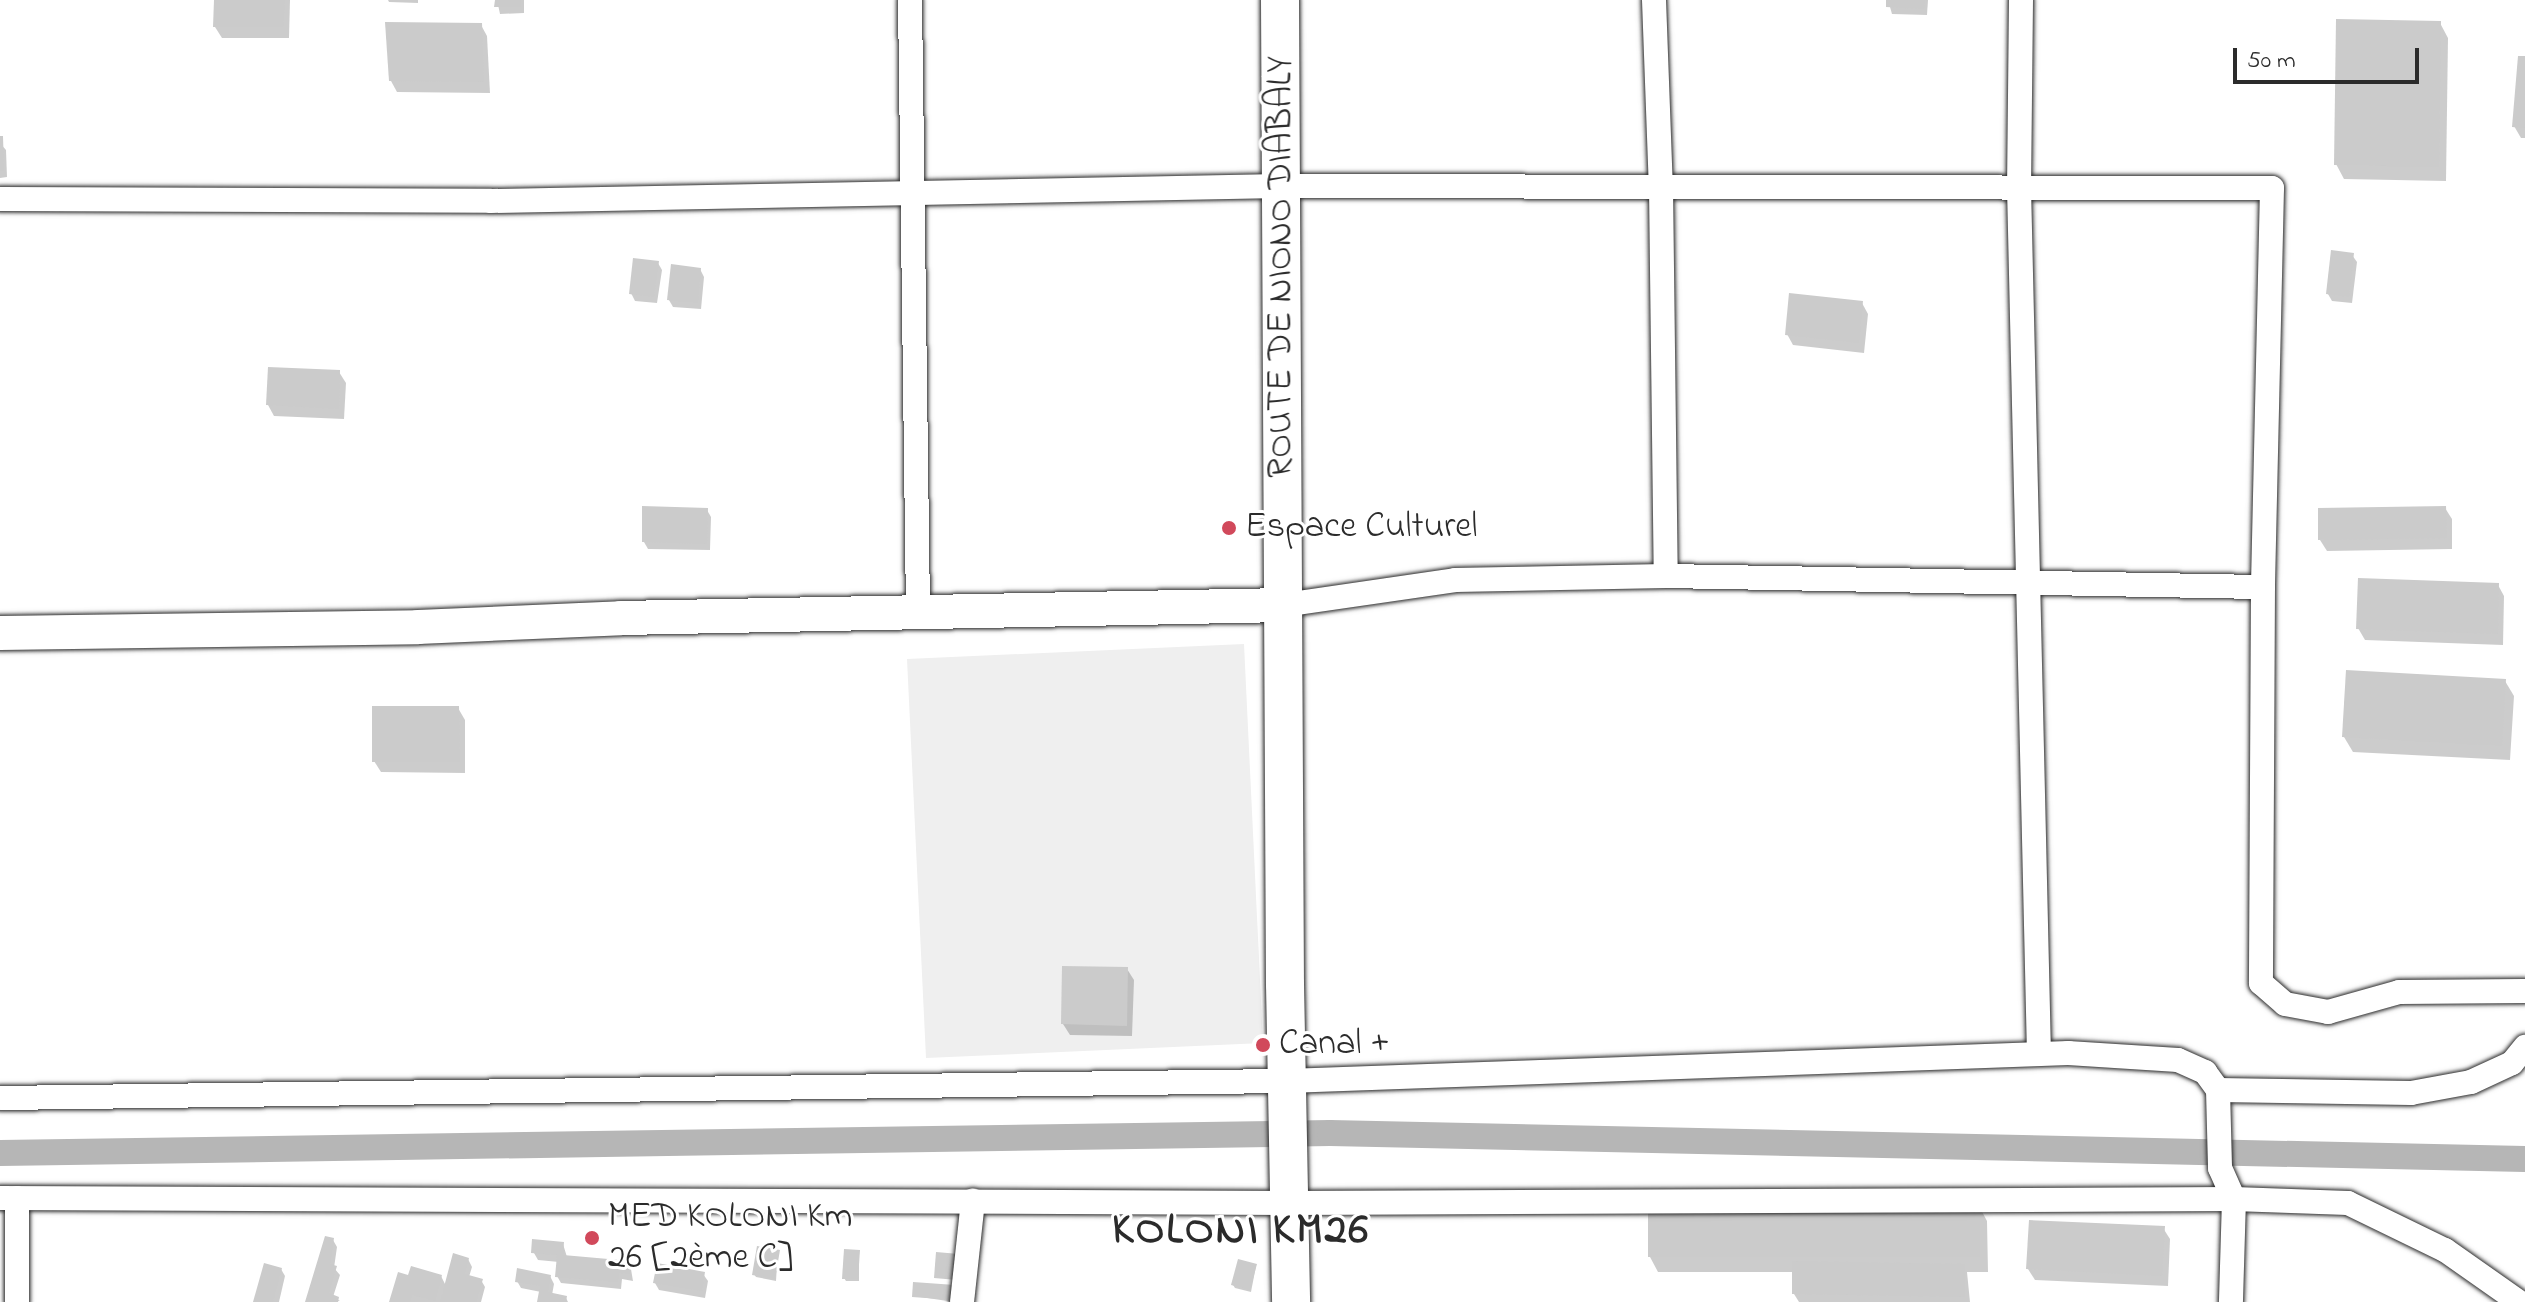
<!DOCTYPE html>
<html>
<head>
<meta charset="utf-8">
<style>
	body { margin:0 }
	#map { position:relative; width:2525px; height:1302px; overflow:hidden; background:#fff; font-family:"Indie Flower",sans-serif }
	div>[style] { position:absolute }
	.built>* { inset:0; background:#efefef }
	.shadow>* { inset:0; background:#0003 }
	.canal>* { height:26px; margin:-13px; padding:0 13px; transform-origin:13px; border-radius:13px; background:#b6b6b6 }
	.building>* { inset:0; background:#cbcbcb }
	.roads { filter:drop-shadow(0 0 2px #2b2b2b) drop-shadow(0 0 2px #2b2b2b) }
	.street>* { height:24px; margin:-12px; padding:0 12px; transform-origin:12px; border-radius:12px; background:#fff }
	.secondary>* { height:34px; margin:-17px; padding:0 17px; transform-origin:17px; border-radius:17px; background:#fff }
	.primary>* { height:38px; margin:-19px; padding:0 19px; transform-origin:19px; border-radius:19px; background:#fff }
	.dots>* { width:22px; height:22px; translate:-50% -50%; box-sizing:border-box; border:4px solid #fff; border-radius:50% }
	span { translate:-50% -50%; white-space:nowrap; text-align:center; line-height:1.15; -webkit-text-stroke:6px #fff; paint-order:stroke }
	.street-label { font-size:36px; color:#2b2b2b }
	.poi-label { font-size:36px; color:#2b2b2b }
	.left { translate:0 -50%; text-align:left }
	.district-label { font-size:44px; color:#2b2b2b; font-weight:700; letter-spacing:2px }
	.scale { position:absolute; left:2233px; top:48px; width:186px; height:36px; box-sizing:border-box; border:4px solid #2b2b2b; border-top:0; padding-left:10px; font-size:24px; line-height:28px; white-space:nowrap; color:#2b2b2b; -webkit-text-stroke:6px #fff; paint-order:stroke }
</style>
</head>
<body>
<div id="map">
	<div class="built">
		<i style="clip-path:polygon(1244px 644px,1263px 1043px,926px 1058px,907px 659px)"></i>
	</div>
	<div class="shadow">
		<i style="clip-path:polygon(216px 0,290px 0,289px 38px,222px 38px,215px 27px)"></i>
		<i style="clip-path:polygon(388px 0,418px 0,418px 3px,389px 2px)"></i>
		<i style="clip-path:polygon(497px 0,524px 0,524px 13px,500px 14px)"></i>
		<i style="clip-path:polygon(1888px 0,1928px 0,1927px 15px,1892px 14px)"></i>
		<i style="clip-path:polygon(2440px 23px,2448px 38px,2446px 181px,2344px 179px,2336px 164px)"></i>
		<i style="clip-path:polygon(481px 25px,487px 36px,490px 93px,397px 92px,391px 81px)"></i>
		<i style="clip-path:polygon(2525px 58px,2525px 138px,2521px 138px,2514px 126px)"></i>
		<i style="clip-path:polygon(0 143px,6px 150px,7px 177px,0 178px)"></i>
		<i style="clip-path:polygon(2352px 255px,2357px 262px,2352px 303px,2332px 301px,2328px 294px)"></i>
		<i style="clip-path:polygon(658px 263px,662px 270px,657px 303px,635px 301px,631px 293px)"></i>
		<i style="clip-path:polygon(700px 269px,704px 277px,701px 309px,673px 307px,669px 300px)"></i>
		<i style="clip-path:polygon(1862px 303px,1868px 314px,1864px 353px,1793px 345px,1787px 334px)"></i>
		<i style="clip-path:polygon(339px 372px,346px 383px,344px 419px,274px 416px,268px 405px)"></i>
		<i style="clip-path:polygon(2445px 508px,2452px 519px,2452px 549px,2327px 551px,2320px 540px)"></i>
		<i style="clip-path:polygon(707px 510px,711px 517px,710px 550px,648px 549px,644px 542px)"></i>
		<i style="clip-path:polygon(2498px 585px,2504px 596px,2503px 645px,2365px 640px,2358px 628px)"></i>
		<i style="clip-path:polygon(2505px 681px,2514px 696px,2510px 760px,2353px 752px,2344px 737px)"></i>
		<i style="clip-path:polygon(458px 708px,465px 720px,465px 773px,381px 772px,374px 761px)"></i>
		<i style="clip-path:polygon(1127px 969px,1134px 980px,1132px 1036px,1070px 1035px,1063px 1024px)"></i>
		<i style="clip-path:polygon(1979px 1206px,1987px 1221px,1988px 1272px,1967px 1272px,1970px 1302px,1799px 1302px,1794px 1294px,1794px 1272px,1658px 1272px,1650px 1257px)"></i>
		<i style="clip-path:polygon(2163px 1228px,2170px 1239px,2168px 1286px,2035px 1280px,2028px 1269px)"></i>
		<i style="clip-path:polygon(333px 1240px,337px 1247px,334px 1268px,340px 1275px,333px 1297px,340px 1301px,307px 1302px)"></i>
		<i style="clip-path:polygon(563px 1244px,567px 1257px,630px 1263px,633px 1281px,622px 1279px,621px 1289px,561px 1283px,557px 1276px,559px 1262px,538px 1260px,534px 1253px)"></i>
		<i style="clip-path:polygon(778px 1251px,776px 1281px,756px 1277px,754px 1274px)"></i>
		<i style="clip-path:polygon(859px 1252px,859px 1281px,846px 1281px,844px 1278px)"></i>
		<i style="clip-path:polygon(468px 1259px,472px 1267px,469px 1277px,481px 1280px,485px 1287px,481px 1302px,391px 1302px,410px 1277px,441px 1276px,446px 1286px)"></i>
		<i style="clip-path:polygon(1256px 1266px,1251px 1292px,1235px 1288px,1233px 1285px)"></i>
		<i style="clip-path:polygon(281px 1269px,285px 1276px,279px 1302px,255px 1302px)"></i>
		<i style="clip-path:polygon(703px 1274px,708px 1281px,705px 1298px,659px 1290px,655px 1283px)"></i>
		<i style="clip-path:polygon(550px 1276px,554px 1284px,552px 1295px,566px 1298px,568px 1302px,539px 1302px,541px 1292px,521px 1288px,517px 1281px)"></i>
		<i style="clip-path:polygon(954px 1287px,954px 1302px,914px 1296px)"></i>
	</div>
	<div class="canal">
		<i style="left:0;top:1153px;width:1330px;rotate:-0.86deg"></i>
		<i style="left:1330px;top:1133px;width:1195px;rotate:1.25deg"></i>
	</div>
	<div class="building">
		<i style="clip-path:polygon(214px 0,285px 0,283px 27px,213px 27px)"></i>
		<i style="clip-path:polygon(495px 0,521px 0,521px 7px,494px 7px)"></i>
		<i style="clip-path:polygon(1886px 0,1925px 0,1924px 9px,1886px 7px)"></i>
		<i style="clip-path:polygon(2336px 19px,2441px 21px,2439px 167px,2334px 165px)"></i>
		<i style="clip-path:polygon(385px 22px,482px 23px,484px 82px,389px 81px)"></i>
		<i style="clip-path:polygon(2518px 56px,2525px 56px,2525px 128px,2512px 127px)"></i>
		<i style="clip-path:polygon(0 136px,3px 136px,4px 171px,0 171px)"></i>
		<i style="clip-path:polygon(2331px 250px,2354px 253px,2349px 297px,2326px 294px)"></i>
		<i style="clip-path:polygon(633px 258px,659px 261px,654px 297px,629px 294px)"></i>
		<i style="clip-path:polygon(671px 264px,701px 268px,698px 303px,667px 300px)"></i>
		<i style="clip-path:polygon(1789px 293px,1863px 301px,1859px 343px,1785px 335px)"></i>
		<i style="clip-path:polygon(268px 367px,340px 370px,339px 409px,266px 405px)"></i>
		<i style="clip-path:polygon(642px 506px,708px 508px,707px 544px,642px 542px)"></i>
		<i style="clip-path:polygon(2446px 506px,2447px 538px,2318px 540px,2318px 508px)"></i>
		<i style="clip-path:polygon(2358px 578px,2499px 583px,2498px 634px,2356px 629px)"></i>
		<i style="clip-path:polygon(2346px 670px,2506px 679px,2502px 746px,2342px 737px)"></i>
		<i style="clip-path:polygon(372px 706px,459px 706px,460px 762px,372px 762px)"></i>
		<i style="clip-path:polygon(1062px 966px,1128px 967px,1127px 1026px,1061px 1024px)"></i>
		<i style="clip-path:polygon(1648px 1204px,1980px 1204px,1980px 1257px,1648px 1257px)"></i>
		<i style="clip-path:polygon(2029px 1220px,2165px 1226px,2162px 1276px,2026px 1269px)"></i>
		<i style="clip-path:polygon(325px 1236px,334px 1238px,330px 1264px,337px 1266px,329px 1293px,339px 1297px,338px 1302px,305px 1302px)"></i>
		<i style="clip-path:polygon(532px 1239px,564px 1242px,563px 1255px,631px 1261px,630px 1274px,619px 1273px,618px 1282px,555px 1277px,557px 1255px,531px 1253px)"></i>
		<i style="clip-path:polygon(757px 1246px,780px 1250px,775px 1279px,752px 1275px)"></i>
		<i style="clip-path:polygon(844px 1249px,860px 1250px,858px 1279px,842px 1279px)"></i>
		<i style="clip-path:polygon(936px 1252px,959px 1254px,957px 1280px,934px 1278px)"></i>
		<i style="clip-path:polygon(453px 1253px,469px 1258px,465px 1274px,483px 1279px,476px 1302px,440px 1302px)"></i>
		<i style="clip-path:polygon(1238px 1259px,1257px 1264px,1250px 1290px,1231px 1285px)"></i>
		<i style="clip-path:polygon(1792px 1261px,1965px 1264px,1965px 1297px,1792px 1294px)"></i>
		<i style="clip-path:polygon(264px 1263px,282px 1268px,273px 1302px,253px 1302px)"></i>
		<i style="clip-path:polygon(657px 1263px,705px 1272px,702px 1291px,653px 1283px)"></i>
		<i style="clip-path:polygon(411px 1266px,442px 1275px,435px 1301px,412px 1295px,410px 1302px,389px 1302px,398px 1272px,408px 1275px)"></i>
		<i style="clip-path:polygon(517px 1268px,551px 1275px,548px 1292px,567px 1296px,566px 1302px,537px 1302px,540px 1286px,515px 1282px)"></i>
		<i style="clip-path:polygon(913px 1282px,955px 1285px,954px 1300px,912px 1297px)"></i>
	</div>
	<div class="roads">
		<div class="street">
			<i style="left:910px;top:0;width:614px;rotate:89.25deg"></i>
			<i style="left:1654px;top:0;width:187px;rotate:87.9deg"></i>
			<i style="left:1661px;top:187px;width:389px;rotate:89.3deg"></i>
			<i style="left:2021px;top:0;width:187px;rotate:90.6deg"></i>
			<i style="left:2019px;top:187px;width:867px;rotate:88.68deg"></i>
			<i style="left:0;top:199px;width:491px;rotate:0.2deg"></i>
			<i style="left:491px;top:201px;width:790px;rotate:-1.09deg"></i>
			<i style="left:1281px;top:186px;width:991px;rotate:0.12deg"></i>
			<i style="left:2272px;top:188px;width:399px;rotate:91.3deg"></i>
			<i style="left:2263px;top:587px;width:396px;rotate:90.3deg"></i>
			<i style="left:2261px;top:983px;width:32px;rotate:41deg"></i>
			<i style="left:2285px;top:1004px;width:44px;rotate:10.5deg"></i>
			<i style="left:2328px;top:1012px;width:74px;rotate:-15.7deg"></i>
			<i style="left:2399px;top:992px;width:126px;rotate:-0.5deg"></i>
			<i style="left:1284px;top:605px;width:173px;rotate:-8.3deg"></i>
			<i style="left:1455px;top:580px;width:211px;rotate:-1.1deg"></i>
			<i style="left:1666px;top:576px;width:597px;rotate:1.06deg"></i>
			<i style="left:2218px;top:1090px;width:193px;rotate:0.9deg"></i>
			<i style="left:2411px;top:1093px;width:61px;rotate:-10.4deg"></i>
			<i style="left:2471px;top:1082px;width:45px;rotate:-24.9deg"></i>
			<i style="left:2512px;top:1063px;width:21px;rotate:-51deg"></i>
			<i style="left:0;top:1098px;width:1287px;rotate:-0.76deg"></i>
			<i style="left:1287px;top:1081px;width:782px;rotate:-2.05deg"></i>
			<i style="left:2068px;top:1053px;width:110px;rotate:3.6deg"></i>
			<i style="left:2178px;top:1060px;width:30px;rotate:24deg"></i>
			<i style="left:2205px;top:1072px;width:22px;rotate:54deg"></i>
			<i style="left:2218px;top:1090px;width:78px;rotate:88.5deg"></i>
			<i style="left:2220px;top:1168px;width:34px;rotate:66deg"></i>
			<i style="left:2234px;top:1199px;width:103px;rotate:91.7deg"></i>
			<i style="left:0;top:1198px;width:1290px;rotate:0.22deg"></i>
			<i style="left:1290px;top:1203px;width:944px;rotate:-0.24deg"></i>
			<i style="left:2234px;top:1199px;width:114px;rotate:2deg"></i>
			<i style="left:2348px;top:1203px;width:108px;rotate:25.9deg"></i>
			<i style="left:2445px;top:1250px;width:90px;rotate:35.1deg"></i>
			<i style="left:17px;top:1198px;width:104px;rotate:90deg"></i>
			<i style="left:962px;top:1302px;width:102px;rotate:-83.8deg"></i>
		</div>
		<div class="secondary">
			<i style="left:0;top:633px;width:418px;rotate:-0.8deg"></i>
			<i style="left:418px;top:627px;width:203px;rotate:-2.5deg"></i>
			<i style="left:621px;top:618px;width:663px;rotate:-1.12deg"></i>
		</div>
		<div class="primary">
			<i style="left:1280px;top:0;width:984px;rotate:89.71deg"></i>
			<i style="left:1285px;top:984px;width:318px;rotate:88.9deg"></i>
		</div>
	</div>
	<div class="dots">
		<i style="left:1229px;top:528px;background:#d1495b"></i>
		<i style="left:1263px;top:1045px;background:#d1495b"></i>
		<i style="left:592px;top:1238px;background:#d1495b"></i>
	</div>
	<div class="street-label">
		<span style="left:1282px;top:267px;rotate:-90deg">ROUTE DE NIONO DIABALY</span>
	</div>
	<div class="poi-label">
		<span class="left" style="left:1245px;top:528px">Espace Culturel</span>
		<span class="left" style="left:1279px;top:1045px">Canal +</span>
		<span class="left" style="left:608px;top:1238px">MED KOLONI Km<br>26 [2ème C]</span>
	</div>
	<div class="district-label">
		<span style="left:1241px;top:1231px">KOLONI KM26</span>
	</div>
	<div class="scale">50 m</div>
</div>
</body>
</html>
